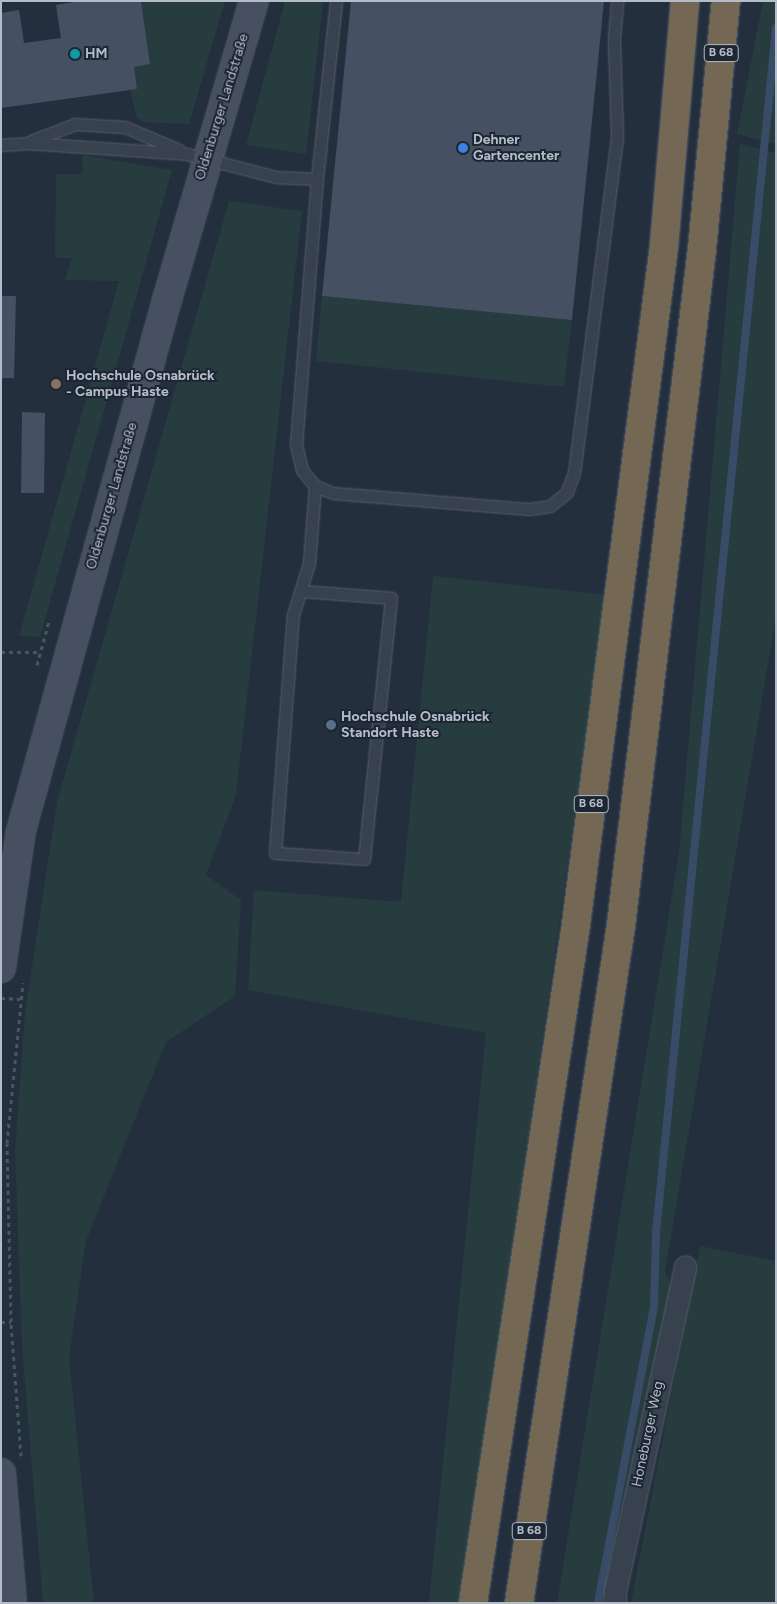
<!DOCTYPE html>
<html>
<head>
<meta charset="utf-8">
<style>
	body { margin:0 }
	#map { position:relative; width:777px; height:1604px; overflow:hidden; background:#242f3e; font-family:Figtree,sans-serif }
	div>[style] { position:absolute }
	.green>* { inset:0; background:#263c3f }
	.stream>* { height:8px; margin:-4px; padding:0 4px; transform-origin:4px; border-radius:4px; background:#394c67 }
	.building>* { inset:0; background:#455162 }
	.path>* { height:3px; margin-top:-1.5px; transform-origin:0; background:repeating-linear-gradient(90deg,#44595c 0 4px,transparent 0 8px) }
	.roads { filter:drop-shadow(0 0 1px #565f6c) drop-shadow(0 0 1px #565f6c) }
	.lane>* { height:11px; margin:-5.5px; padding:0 5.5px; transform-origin:5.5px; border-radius:5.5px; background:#38414e }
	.street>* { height:21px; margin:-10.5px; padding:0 10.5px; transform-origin:10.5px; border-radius:10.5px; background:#38414e }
	.secondary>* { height:28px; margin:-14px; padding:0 14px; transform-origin:14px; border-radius:14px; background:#465061 }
	.highway>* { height:28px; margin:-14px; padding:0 14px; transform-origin:14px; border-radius:14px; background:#746855 }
	.dots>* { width:14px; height:14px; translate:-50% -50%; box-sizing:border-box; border:2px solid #1d2633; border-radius:50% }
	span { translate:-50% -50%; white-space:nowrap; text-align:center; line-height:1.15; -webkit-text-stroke:4px #1d2633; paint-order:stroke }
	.shield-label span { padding:1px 4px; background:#1d2633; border:1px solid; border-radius:4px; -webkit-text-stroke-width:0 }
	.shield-label { font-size:12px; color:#b4bcc9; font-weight:700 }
	.poi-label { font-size:14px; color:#b4bcc9; font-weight:700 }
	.left { translate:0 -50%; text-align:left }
	.street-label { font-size:14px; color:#b4bcc9 }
	.frame { position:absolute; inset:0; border:2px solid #b4bcc9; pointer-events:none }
</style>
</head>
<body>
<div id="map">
	<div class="green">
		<i style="clip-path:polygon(141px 1px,225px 1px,189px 124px,143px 122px,136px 116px,130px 89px,137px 88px,134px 67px,150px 64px)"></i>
		<i style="clip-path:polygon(285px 1px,323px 1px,306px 154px,246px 145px)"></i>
		<i style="clip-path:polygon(763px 1px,776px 1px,776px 144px,737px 134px)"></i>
		<i style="clip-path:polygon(740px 144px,776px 153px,776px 617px,665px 1272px,678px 1296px,614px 1603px,557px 1603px,679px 852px)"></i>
		<i style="clip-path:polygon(83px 155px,172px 170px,40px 637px,19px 636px,119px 281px,65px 280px,72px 258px,55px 258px,56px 174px,82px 174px)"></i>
		<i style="clip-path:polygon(229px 201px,302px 211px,236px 795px,206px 875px,241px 900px,235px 996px,166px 1042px,86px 1241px,69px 1357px,94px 1603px,43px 1603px,22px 1345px,15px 1152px,25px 1013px,57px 802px)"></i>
		<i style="clip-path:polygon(322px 296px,572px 320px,564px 387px,316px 361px)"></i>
		<i style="clip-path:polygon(433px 576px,606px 595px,462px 1603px,429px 1603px,486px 1033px,248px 990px,254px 890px,401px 902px)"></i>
		<i style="clip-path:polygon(700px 1246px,776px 1261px,776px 1603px,631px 1603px)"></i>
	</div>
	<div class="stream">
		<i style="left:598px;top:1603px;width:302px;rotate:-79.3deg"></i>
		<i style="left:654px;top:1306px;width:73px;rotate:-88.4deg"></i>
		<i style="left:656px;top:1233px;width:1211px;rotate:-84.31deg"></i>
	</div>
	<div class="building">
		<i style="clip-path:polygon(81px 1px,141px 1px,150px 64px,134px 67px,137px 89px,1px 108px,1px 13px,19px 10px,24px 43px,61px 38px,56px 5px)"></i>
		<i style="clip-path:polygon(351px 1px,604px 1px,572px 320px,322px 296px)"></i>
		<i style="clip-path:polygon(1px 296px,16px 296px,14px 378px,1px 378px)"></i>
		<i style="clip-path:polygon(22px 412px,45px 413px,44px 493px,21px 493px)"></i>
	</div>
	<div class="path">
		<i style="left:1px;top:652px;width:40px"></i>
		<i style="left:37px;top:665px;width:46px;rotate:-74.7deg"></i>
		<i style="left:1px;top:998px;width:19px;rotate:3deg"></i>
		<i style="left:1px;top:1322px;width:10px"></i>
		<i style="left:21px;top:1456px;width:134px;rotate:-94.3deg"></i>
		<i style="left:11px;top:1322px;width:179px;rotate:-91.3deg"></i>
		<i style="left:7px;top:1143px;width:161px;rotate:-84.3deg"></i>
	</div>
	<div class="roads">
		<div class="lane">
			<i style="left:31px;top:141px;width:47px;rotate:-21.1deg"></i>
			<i style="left:75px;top:124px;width:50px;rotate:3.4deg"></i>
			<i style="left:125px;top:127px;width:59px;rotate:23.1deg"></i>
			<i style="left:1px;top:145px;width:26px;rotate:-4deg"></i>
			<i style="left:27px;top:143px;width:160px;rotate:3.9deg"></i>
			<i style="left:187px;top:154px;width:92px;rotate:14.5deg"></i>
			<i style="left:276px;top:177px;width:41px;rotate:2.8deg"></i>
			<i style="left:315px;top:486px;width:19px;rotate:21deg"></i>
			<i style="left:333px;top:493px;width:197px;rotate:4.7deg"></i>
			<i style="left:529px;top:509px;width:21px;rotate:-8deg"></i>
			<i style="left:550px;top:506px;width:22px;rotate:-39deg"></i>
			<i style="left:567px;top:492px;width:20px;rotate:-70deg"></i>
			<i style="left:574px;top:473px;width:340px;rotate:-82.7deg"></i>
			<i style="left:617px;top:136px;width:98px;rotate:-91.8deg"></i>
			<i style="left:614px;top:38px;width:37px;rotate:-85deg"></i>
			<i style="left:301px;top:591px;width:90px;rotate:4.4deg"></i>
			<i style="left:391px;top:598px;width:262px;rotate:95.9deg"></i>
			<i style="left:364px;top:859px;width:89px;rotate:-176.1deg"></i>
			<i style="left:275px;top:853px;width:239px;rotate:-85.7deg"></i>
			<i style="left:293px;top:615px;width:54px;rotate:-72.9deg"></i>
			<i style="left:309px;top:563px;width:77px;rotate:-85.5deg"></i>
			<i style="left:315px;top:486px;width:21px;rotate:-129deg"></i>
			<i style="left:302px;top:470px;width:26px;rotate:-103deg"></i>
			<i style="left:296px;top:445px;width:267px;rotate:-85.5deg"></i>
			<i style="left:317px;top:179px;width:179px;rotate:-83.9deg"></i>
		</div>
		<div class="street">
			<i style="left:615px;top:1603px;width:12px;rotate:-90deg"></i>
			<i style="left:615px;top:1591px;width:332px;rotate:-77.8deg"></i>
		</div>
		<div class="secondary">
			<i style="left:1px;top:968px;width:138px;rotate:-81.7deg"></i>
			<i style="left:21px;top:831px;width:551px;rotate:-74.63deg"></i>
			<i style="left:167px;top:300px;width:311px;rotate:-73.8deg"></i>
			<i style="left:1px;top:1473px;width:130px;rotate:85.2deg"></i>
		</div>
		<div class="highway">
			<i style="left:473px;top:1603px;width:687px;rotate:-81.37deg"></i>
			<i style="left:576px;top:924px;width:684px;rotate:-82.6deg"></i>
			<i style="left:664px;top:246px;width:246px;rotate:-85.1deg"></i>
			<i style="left:519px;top:1603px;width:686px;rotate:-81.44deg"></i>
			<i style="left:621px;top:925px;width:681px;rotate:-83.17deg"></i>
			<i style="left:702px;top:249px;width:249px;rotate:-84.5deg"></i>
		</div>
	</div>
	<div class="dots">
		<i style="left:75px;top:54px;background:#0f9aa8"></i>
		<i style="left:463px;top:148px;background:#3f7fe0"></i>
		<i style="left:56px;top:384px;background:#8d6e63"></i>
		<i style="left:331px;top:725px;background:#5c6f8a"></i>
	</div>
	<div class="shield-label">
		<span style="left:721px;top:53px">B 68</span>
		<span style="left:591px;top:804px">B 68</span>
		<span style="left:529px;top:1531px">B 68</span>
	</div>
	<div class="poi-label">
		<span class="left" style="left:85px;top:54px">HM</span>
		<span class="left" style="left:473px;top:148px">Dehner<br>Gartencenter</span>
		<span class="left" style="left:66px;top:384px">Hochschule Osnabrück<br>- Campus Haste</span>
		<span class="left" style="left:341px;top:725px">Hochschule Osnabrück<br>Standort Haste</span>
	</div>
	<div class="street-label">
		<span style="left:222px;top:107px;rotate:-73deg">Oldenburger Landstraße</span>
		<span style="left:112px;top:496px;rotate:-74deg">Oldenburger Landstraße</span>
		<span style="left:648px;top:1434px;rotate:-78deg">Honeburger Weg</span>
	</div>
	<div class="frame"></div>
</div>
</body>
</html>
